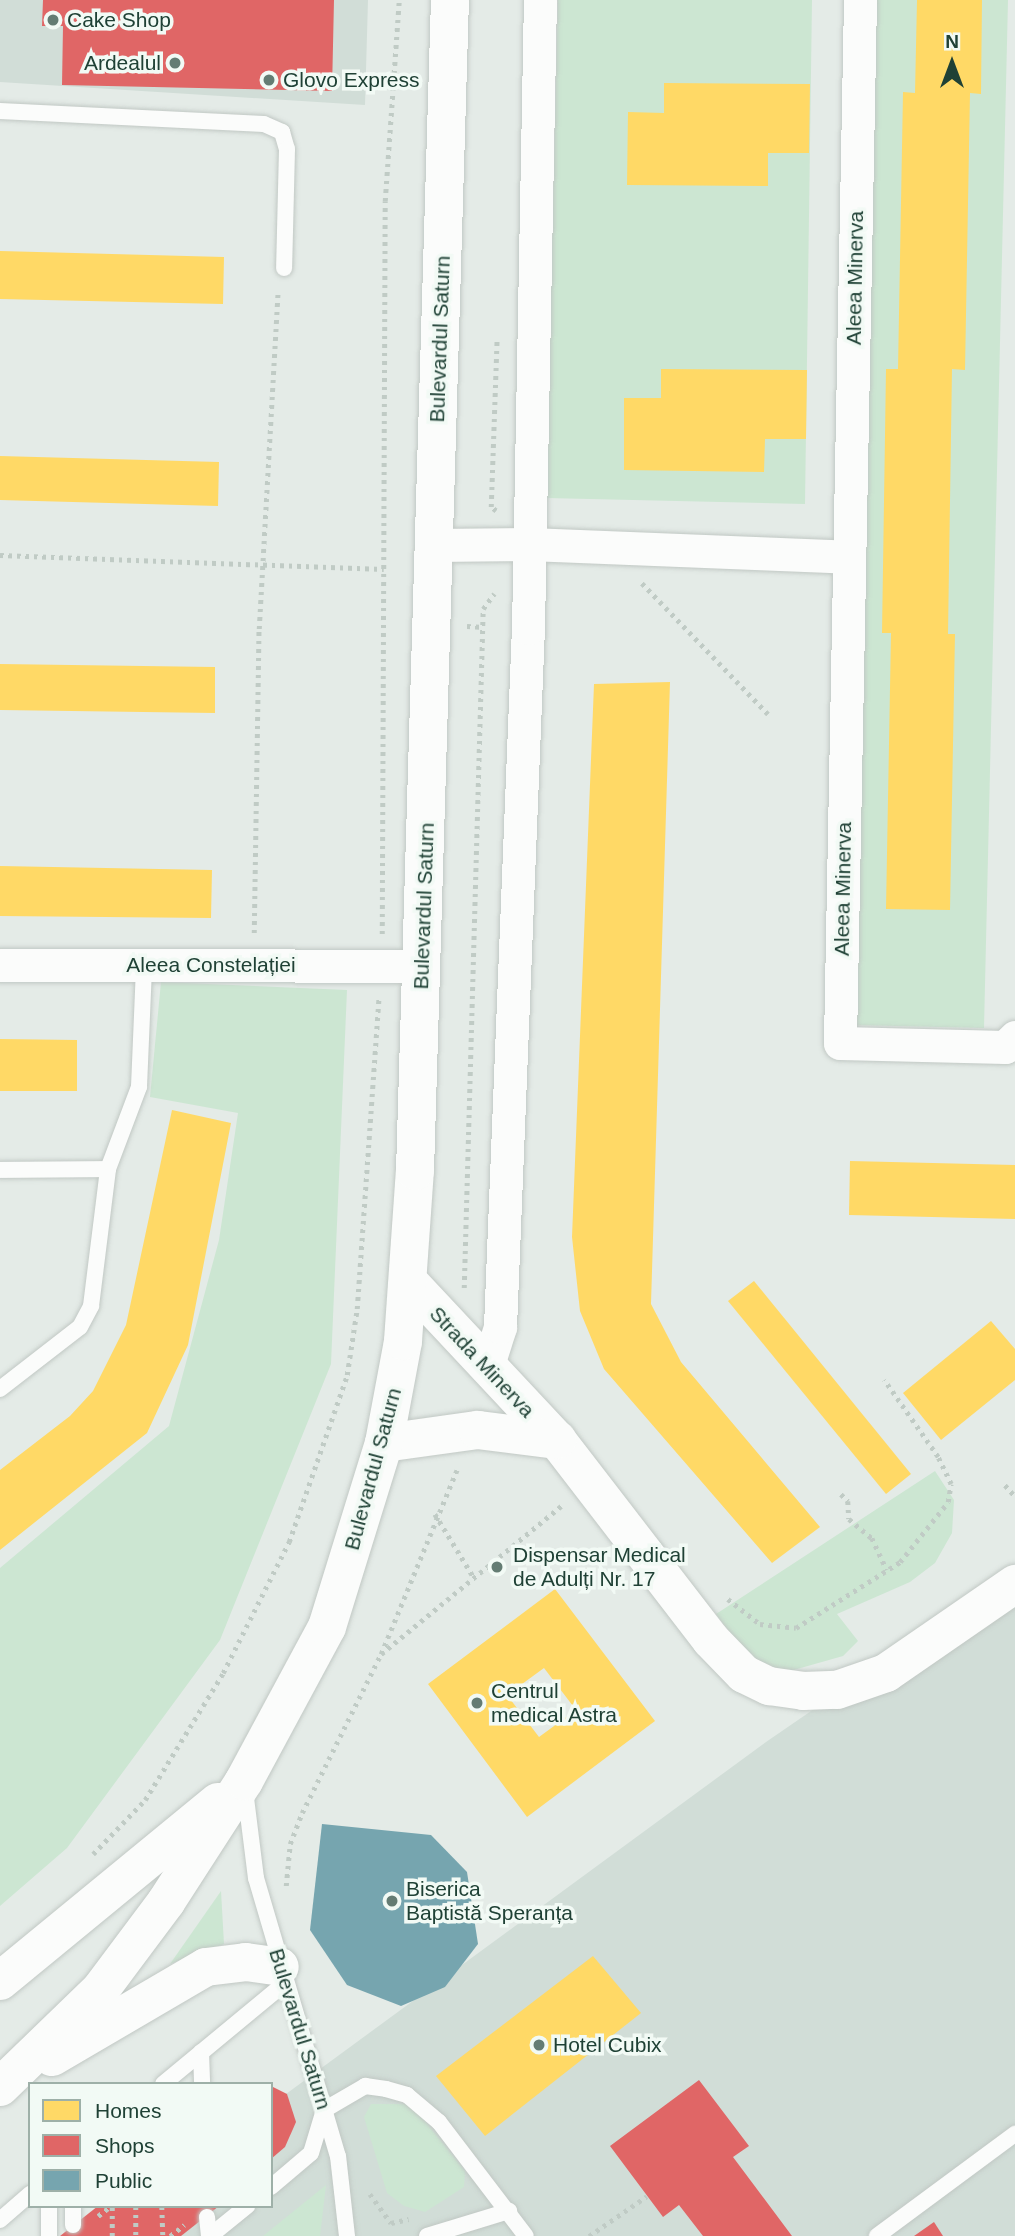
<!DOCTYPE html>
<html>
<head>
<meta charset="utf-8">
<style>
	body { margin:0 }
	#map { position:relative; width:1015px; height:2236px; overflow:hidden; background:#e4ebe7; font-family:Helvetica,sans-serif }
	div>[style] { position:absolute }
	.built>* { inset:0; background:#d1ddd7 }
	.green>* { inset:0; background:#cce6d2 }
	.homes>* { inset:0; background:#ffd966 }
	.shops>* { inset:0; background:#e06666 }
	.public>* { inset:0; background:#76a5af }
	.path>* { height:4.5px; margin-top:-2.25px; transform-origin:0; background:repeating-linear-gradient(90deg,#c0cbc5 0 3.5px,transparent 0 8.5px) }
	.roads { filter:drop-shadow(0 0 2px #c1c8c4) drop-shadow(0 0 2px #c1c8c4) }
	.lane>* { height:16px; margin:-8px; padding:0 8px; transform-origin:8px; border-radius:8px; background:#fbfcfb }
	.street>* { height:33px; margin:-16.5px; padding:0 16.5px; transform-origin:16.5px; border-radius:16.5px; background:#fbfcfb }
	.secondary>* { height:38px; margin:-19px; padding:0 19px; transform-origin:19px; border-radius:19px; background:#fbfcfb }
	.dots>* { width:19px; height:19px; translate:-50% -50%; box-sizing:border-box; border:4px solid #f2faf5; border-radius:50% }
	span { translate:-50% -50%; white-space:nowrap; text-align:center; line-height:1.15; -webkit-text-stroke:7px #f2faf5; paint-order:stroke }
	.poi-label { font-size:21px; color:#1f4135 }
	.left { translate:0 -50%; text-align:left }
	.right { translate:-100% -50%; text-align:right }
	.street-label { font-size:21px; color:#1f4135 }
	.legend { position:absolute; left:28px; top:2082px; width:245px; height:126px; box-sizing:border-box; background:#f2faf5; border:2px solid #9eb0a8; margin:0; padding:9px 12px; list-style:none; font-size:21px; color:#1f4135 }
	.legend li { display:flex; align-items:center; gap:14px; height:35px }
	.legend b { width:35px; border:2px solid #9eb0a8 }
	.north { position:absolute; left:917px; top:28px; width:70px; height:70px; -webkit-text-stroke:5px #f2faf5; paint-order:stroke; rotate:0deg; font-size:19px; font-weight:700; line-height:28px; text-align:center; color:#1f4135 }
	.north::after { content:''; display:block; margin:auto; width:24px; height:32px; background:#1f4135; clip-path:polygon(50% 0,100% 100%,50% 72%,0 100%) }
</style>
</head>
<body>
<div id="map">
	<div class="built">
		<i style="clip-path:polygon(0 0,368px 0,365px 105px,0 82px)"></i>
		<i style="clip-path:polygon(1015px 1571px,1015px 2236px,92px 2236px,132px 2206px,271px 2206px,271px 2105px,766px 1742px)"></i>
	</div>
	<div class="green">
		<i style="clip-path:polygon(558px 0,812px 0,805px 504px,546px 498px)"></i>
		<i style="clip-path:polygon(875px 0,1008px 0,984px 1028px,851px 1025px)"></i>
		<i style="clip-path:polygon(161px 982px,347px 990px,331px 1364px,220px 1640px,67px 1848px,0 1906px,0 1568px,169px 1426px,219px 1240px,238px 1113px,150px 1097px)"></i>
		<i style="clip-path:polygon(935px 1471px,954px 1500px,952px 1533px,935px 1563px,910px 1582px,837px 1614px,858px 1641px,843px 1656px,783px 1673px,752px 1662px,716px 1614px)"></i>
		<i style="clip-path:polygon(221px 1891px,224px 1944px,170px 1964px)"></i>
		<i style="clip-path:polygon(371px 2104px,411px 2104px,465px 2171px,464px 2187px,425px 2212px,404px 2206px,387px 2193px,364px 2117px)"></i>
		<i style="clip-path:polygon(326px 2185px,320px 2236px,263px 2236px)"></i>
	</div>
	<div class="homes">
		<i style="clip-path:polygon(917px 0,982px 0,981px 94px,970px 93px,965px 370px,952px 369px,948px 634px,955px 634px,950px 910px,886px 909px,891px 633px,882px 633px,886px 369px,898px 369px,903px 92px,915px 93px)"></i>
		<i style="clip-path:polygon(664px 83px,810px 84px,809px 153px,768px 153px,768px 186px,627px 185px,628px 112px,664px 113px)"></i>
		<i style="clip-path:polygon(0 251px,224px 257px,223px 304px,0 299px)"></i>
		<i style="clip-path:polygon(661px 369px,807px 370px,806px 439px,765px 439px,764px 472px,624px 470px,624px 398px,661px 398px)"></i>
		<i style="clip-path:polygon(0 456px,219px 462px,218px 506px,0 500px)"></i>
		<i style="clip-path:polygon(0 664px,215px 667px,215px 713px,0 710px)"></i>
		<i style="clip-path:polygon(670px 682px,651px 1304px,681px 1362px,820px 1527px,772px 1563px,604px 1369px,580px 1311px,572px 1237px,594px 684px)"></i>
		<i style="clip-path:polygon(0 866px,212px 870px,211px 918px,0 916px)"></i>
		<i style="clip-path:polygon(0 1039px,77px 1040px,77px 1091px,0 1091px)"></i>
		<i style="clip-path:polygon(172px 1110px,231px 1123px,188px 1345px,147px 1433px,0 1550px,0 1470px,70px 1416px,93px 1391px,126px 1325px)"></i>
		<i style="clip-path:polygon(850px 1161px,1015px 1165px,1015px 1219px,849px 1215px)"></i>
		<i style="clip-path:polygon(754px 1281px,911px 1474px,886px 1494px,728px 1301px)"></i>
		<i style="clip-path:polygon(991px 1321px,1015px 1349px,1015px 1380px,941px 1440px,903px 1393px)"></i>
		<i style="clip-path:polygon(evenodd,555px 1589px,655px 1721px,527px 1817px,428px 1684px,555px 1589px,544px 1668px,576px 1710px,539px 1737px,507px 1695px,544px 1668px)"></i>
		<i style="clip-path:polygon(593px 1956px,641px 2013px,485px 2136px,436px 2076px)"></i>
	</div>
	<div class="shops">
		<i style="clip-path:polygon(43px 0,334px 0,332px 91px,62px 85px,63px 26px,42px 26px)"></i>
		<i style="clip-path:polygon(699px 2080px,749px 2146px,733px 2157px,792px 2236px,703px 2236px,679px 2205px,663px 2217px,610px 2146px)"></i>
		<i style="clip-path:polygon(271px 2086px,287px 2094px,296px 2122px,285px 2147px,271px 2159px)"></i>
		<i style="clip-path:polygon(98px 2206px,219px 2206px,181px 2236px,60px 2236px)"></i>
		<i style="clip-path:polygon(934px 2222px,943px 2236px,914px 2236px)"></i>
	</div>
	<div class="public">
		<i style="clip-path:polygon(322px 1824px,431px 1835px,467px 1872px,478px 1944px,445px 1987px,401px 2006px,347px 1985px,310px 1930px)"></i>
	</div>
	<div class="path">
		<i style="left:496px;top:511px;width:6px;rotate:-141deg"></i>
		<i style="left:491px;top:507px;width:170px;rotate:-88deg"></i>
		<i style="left:0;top:555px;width:384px;rotate:2.1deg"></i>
		<i style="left:642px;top:583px;width:182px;rotate:46.1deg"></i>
		<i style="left:467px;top:626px;width:17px;rotate:3deg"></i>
		<i style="left:254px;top:933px;width:304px;rotate:-89.1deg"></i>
		<i style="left:259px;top:629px;width:339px;rotate:-86.8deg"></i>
		<i style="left:382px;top:934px;width:733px;rotate:-89.77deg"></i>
		<i style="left:385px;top:201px;width:201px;rotate:-86deg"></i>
		<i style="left:464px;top:1288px;width:679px;rotate:-88.4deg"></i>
		<i style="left:483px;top:609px;width:19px;rotate:-54deg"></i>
		<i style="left:1005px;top:1485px;width:15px;rotate:48deg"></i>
		<i style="left:841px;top:1494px;width:10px;rotate:45deg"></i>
		<i style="left:848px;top:1501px;width:18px;rotate:87deg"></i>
		<i style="left:849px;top:1519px;width:30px;rotate:40deg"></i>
		<i style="left:872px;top:1538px;width:35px;rotate:65deg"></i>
		<i style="left:435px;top:1514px;width:73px;rotate:58.5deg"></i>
		<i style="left:728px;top:1599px;width:41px;rotate:38deg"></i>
		<i style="left:760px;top:1624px;width:36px;rotate:6deg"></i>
		<i style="left:796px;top:1628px;width:123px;rotate:-32.4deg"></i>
		<i style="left:900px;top:1562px;width:77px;rotate:-51.3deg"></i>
		<i style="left:948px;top:1502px;width:18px;rotate:-81deg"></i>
		<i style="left:951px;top:1484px;width:30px;rotate:-116deg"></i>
		<i style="left:938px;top:1457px;width:94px;rotate:-125deg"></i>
		<i style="left:381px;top:1654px;width:233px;rotate:-39.4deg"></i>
		<i style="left:93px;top:1854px;width:75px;rotate:-46.1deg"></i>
		<i style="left:145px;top:1800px;width:149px;rotate:-58.4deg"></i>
		<i style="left:223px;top:1673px;width:147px;rotate:-63.3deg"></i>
		<i style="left:289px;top:1542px;width:177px;rotate:-70.8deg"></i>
		<i style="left:347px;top:1375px;width:67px;rotate:-81.4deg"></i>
		<i style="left:357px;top:1309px;width:312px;rotate:-86deg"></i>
		<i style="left:286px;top:1886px;width:42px;rotate:-84.6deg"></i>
		<i style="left:290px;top:1844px;width:33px;rotate:-69deg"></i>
		<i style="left:302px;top:1813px;width:178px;rotate:-63.6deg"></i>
		<i style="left:381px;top:1654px;width:199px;rotate:-67.6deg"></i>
		<i style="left:370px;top:2194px;width:36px;rotate:54deg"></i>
		<i style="left:391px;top:2223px;width:18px;rotate:-13deg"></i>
		<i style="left:136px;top:2206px;width:30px;rotate:90deg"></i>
		<i style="left:162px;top:2206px;width:30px;rotate:88deg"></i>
		<i style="left:98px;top:2216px;width:16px;rotate:-38deg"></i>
		<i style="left:112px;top:2236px;width:30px;rotate:-90deg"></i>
		<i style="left:170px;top:2236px;width:18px;rotate:-38deg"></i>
		<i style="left:589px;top:2236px;width:70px;rotate:-34.6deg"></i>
	</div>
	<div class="roads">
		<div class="lane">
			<i style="left:0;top:111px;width:264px;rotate:2.8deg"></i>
			<i style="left:264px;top:124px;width:20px;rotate:24deg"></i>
			<i style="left:282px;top:132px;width:18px;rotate:74deg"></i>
			<i style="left:287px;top:149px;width:119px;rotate:91.4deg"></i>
			<i style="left:0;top:1170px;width:108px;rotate:-0.5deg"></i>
			<i style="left:0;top:1389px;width:101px;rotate:-37.8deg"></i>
			<i style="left:80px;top:1327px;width:24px;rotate:-62deg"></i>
			<i style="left:91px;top:1306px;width:138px;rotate:-82.9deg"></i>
			<i style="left:108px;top:1169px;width:88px;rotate:-69.3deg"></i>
			<i style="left:139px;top:1087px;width:121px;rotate:-87.6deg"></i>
			<i style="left:245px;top:1790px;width:89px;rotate:82.9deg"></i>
			<i style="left:256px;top:1878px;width:290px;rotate:73.6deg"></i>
			<i style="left:338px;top:2156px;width:81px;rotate:83.6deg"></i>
			<i style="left:201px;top:2052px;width:32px;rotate:88deg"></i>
			<i style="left:163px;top:2084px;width:158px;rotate:-39.6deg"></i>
			<i style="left:271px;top:2187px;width:52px;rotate:-40.4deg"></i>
			<i style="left:311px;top:2153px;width:45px;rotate:-73.2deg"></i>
			<i style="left:324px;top:2110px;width:48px;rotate:-30.3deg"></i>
			<i style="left:365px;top:2086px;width:21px;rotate:8deg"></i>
			<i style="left:386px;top:2089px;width:22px;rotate:16deg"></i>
			<i style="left:407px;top:2095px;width:42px;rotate:40.2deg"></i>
			<i style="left:439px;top:2122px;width:143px;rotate:52.7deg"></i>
			<i style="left:49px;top:2206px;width:30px;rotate:90deg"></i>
			<i style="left:73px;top:2206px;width:19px;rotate:90deg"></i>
			<i style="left:207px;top:2217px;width:19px;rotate:84deg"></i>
			<i style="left:0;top:2220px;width:40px;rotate:-41deg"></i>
			<i style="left:210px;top:2236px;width:48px;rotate:-39deg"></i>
			<i style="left:427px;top:2236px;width:86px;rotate:-17deg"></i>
			<i style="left:877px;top:2236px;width:172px;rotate:-36.5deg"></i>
		</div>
		<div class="street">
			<i style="left:860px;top:0;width:1043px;rotate:91.1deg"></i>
			<i style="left:840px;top:1043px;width:165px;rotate:1.4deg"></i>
			<i style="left:1005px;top:1047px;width:14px;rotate:-45deg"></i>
			<i style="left:433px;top:545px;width:96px;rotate:-0.6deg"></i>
			<i style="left:529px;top:544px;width:320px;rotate:2.3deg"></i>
			<i style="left:0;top:965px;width:422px;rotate:0.1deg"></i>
			<i style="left:487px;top:1368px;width:43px;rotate:-72.4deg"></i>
			<i style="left:500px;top:1327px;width:700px;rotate:-87.71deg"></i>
			<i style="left:528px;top:628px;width:628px;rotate:-88.91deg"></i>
		</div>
		<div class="secondary">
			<i style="left:409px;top:1282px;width:216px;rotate:46.9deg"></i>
			<i style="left:557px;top:1440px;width:252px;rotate:52.4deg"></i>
			<i style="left:711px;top:1640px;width:47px;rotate:45.9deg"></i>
			<i style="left:744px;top:1674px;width:28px;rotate:26deg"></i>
			<i style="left:769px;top:1686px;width:34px;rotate:8deg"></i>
			<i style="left:803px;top:1691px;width:34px;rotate:-2deg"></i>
			<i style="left:837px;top:1690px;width:52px;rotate:-19.1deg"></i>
			<i style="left:886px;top:1673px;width:157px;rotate:-34.6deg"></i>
			<i style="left:384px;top:1443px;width:95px;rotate:-7.9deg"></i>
			<i style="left:478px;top:1430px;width:80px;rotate:7.2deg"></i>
			<i style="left:0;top:1981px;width:282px;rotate:-39.4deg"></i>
			<i style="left:52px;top:2057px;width:178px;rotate:-30.3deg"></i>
			<i style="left:206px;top:1967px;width:40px;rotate:-7.1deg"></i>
			<i style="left:246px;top:1962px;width:34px;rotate:8deg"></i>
			<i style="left:0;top:2087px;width:141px;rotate:-44.1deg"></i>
			<i style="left:101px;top:1989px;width:109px;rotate:-53.2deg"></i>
			<i style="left:166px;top:1902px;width:144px;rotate:-57.2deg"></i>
			<i style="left:244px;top:1781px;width:175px;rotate:-61.7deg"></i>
			<i style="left:327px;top:1627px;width:193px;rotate:-72.8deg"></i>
			<i style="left:384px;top:1443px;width:104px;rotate:-79.4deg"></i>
			<i style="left:403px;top:1341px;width:170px;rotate:-86deg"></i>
			<i style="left:415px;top:1171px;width:1172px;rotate:-88.29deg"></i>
		</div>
	</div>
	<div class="dots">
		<i style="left:53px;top:20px;background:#647c73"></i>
		<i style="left:175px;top:63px;background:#647c73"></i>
		<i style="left:269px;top:80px;background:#647c73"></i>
		<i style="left:497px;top:1567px;background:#647c73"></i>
		<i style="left:477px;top:1703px;background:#647c73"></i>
		<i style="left:392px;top:1901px;background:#647c73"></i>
		<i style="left:539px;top:2045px;background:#647c73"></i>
	</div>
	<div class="poi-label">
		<span class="left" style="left:67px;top:20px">Cake Shop</span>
		<span class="right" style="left:161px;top:63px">Ardealul</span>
		<span class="left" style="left:283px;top:80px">Glovo Express</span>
		<span class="left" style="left:513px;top:1567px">Dispensar Medical<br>de Adulți Nr. 17</span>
		<span class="left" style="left:491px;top:1703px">Centrul<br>medical Astra</span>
		<span class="left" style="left:406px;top:1901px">Biserica<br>Baptistă Speranța</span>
		<span class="left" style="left:553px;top:2045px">Hotel Cubix</span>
	</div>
	<div class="street-label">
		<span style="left:855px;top:278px;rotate:-89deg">Aleea Minerva</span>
		<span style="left:440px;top:339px;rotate:-88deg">Bulevardul Saturn</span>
		<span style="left:843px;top:889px;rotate:-89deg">Aleea Minerva</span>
		<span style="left:424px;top:906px;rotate:-88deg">Bulevardul Saturn</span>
		<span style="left:211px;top:965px">Aleea Constelației</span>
		<span style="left:482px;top:1362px;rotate:47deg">Strada Minerva</span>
		<span style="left:373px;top:1469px;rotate:-75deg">Bulevardul Saturn</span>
		<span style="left:300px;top:2029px;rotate:73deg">Bulevardul Saturn</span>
	</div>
	<ul class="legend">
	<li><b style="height:19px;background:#ffd966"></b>Homes</li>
	<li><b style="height:19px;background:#e06666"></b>Shops</li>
	<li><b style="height:19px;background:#76a5af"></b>Public</li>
	</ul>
	<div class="north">N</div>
</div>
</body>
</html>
